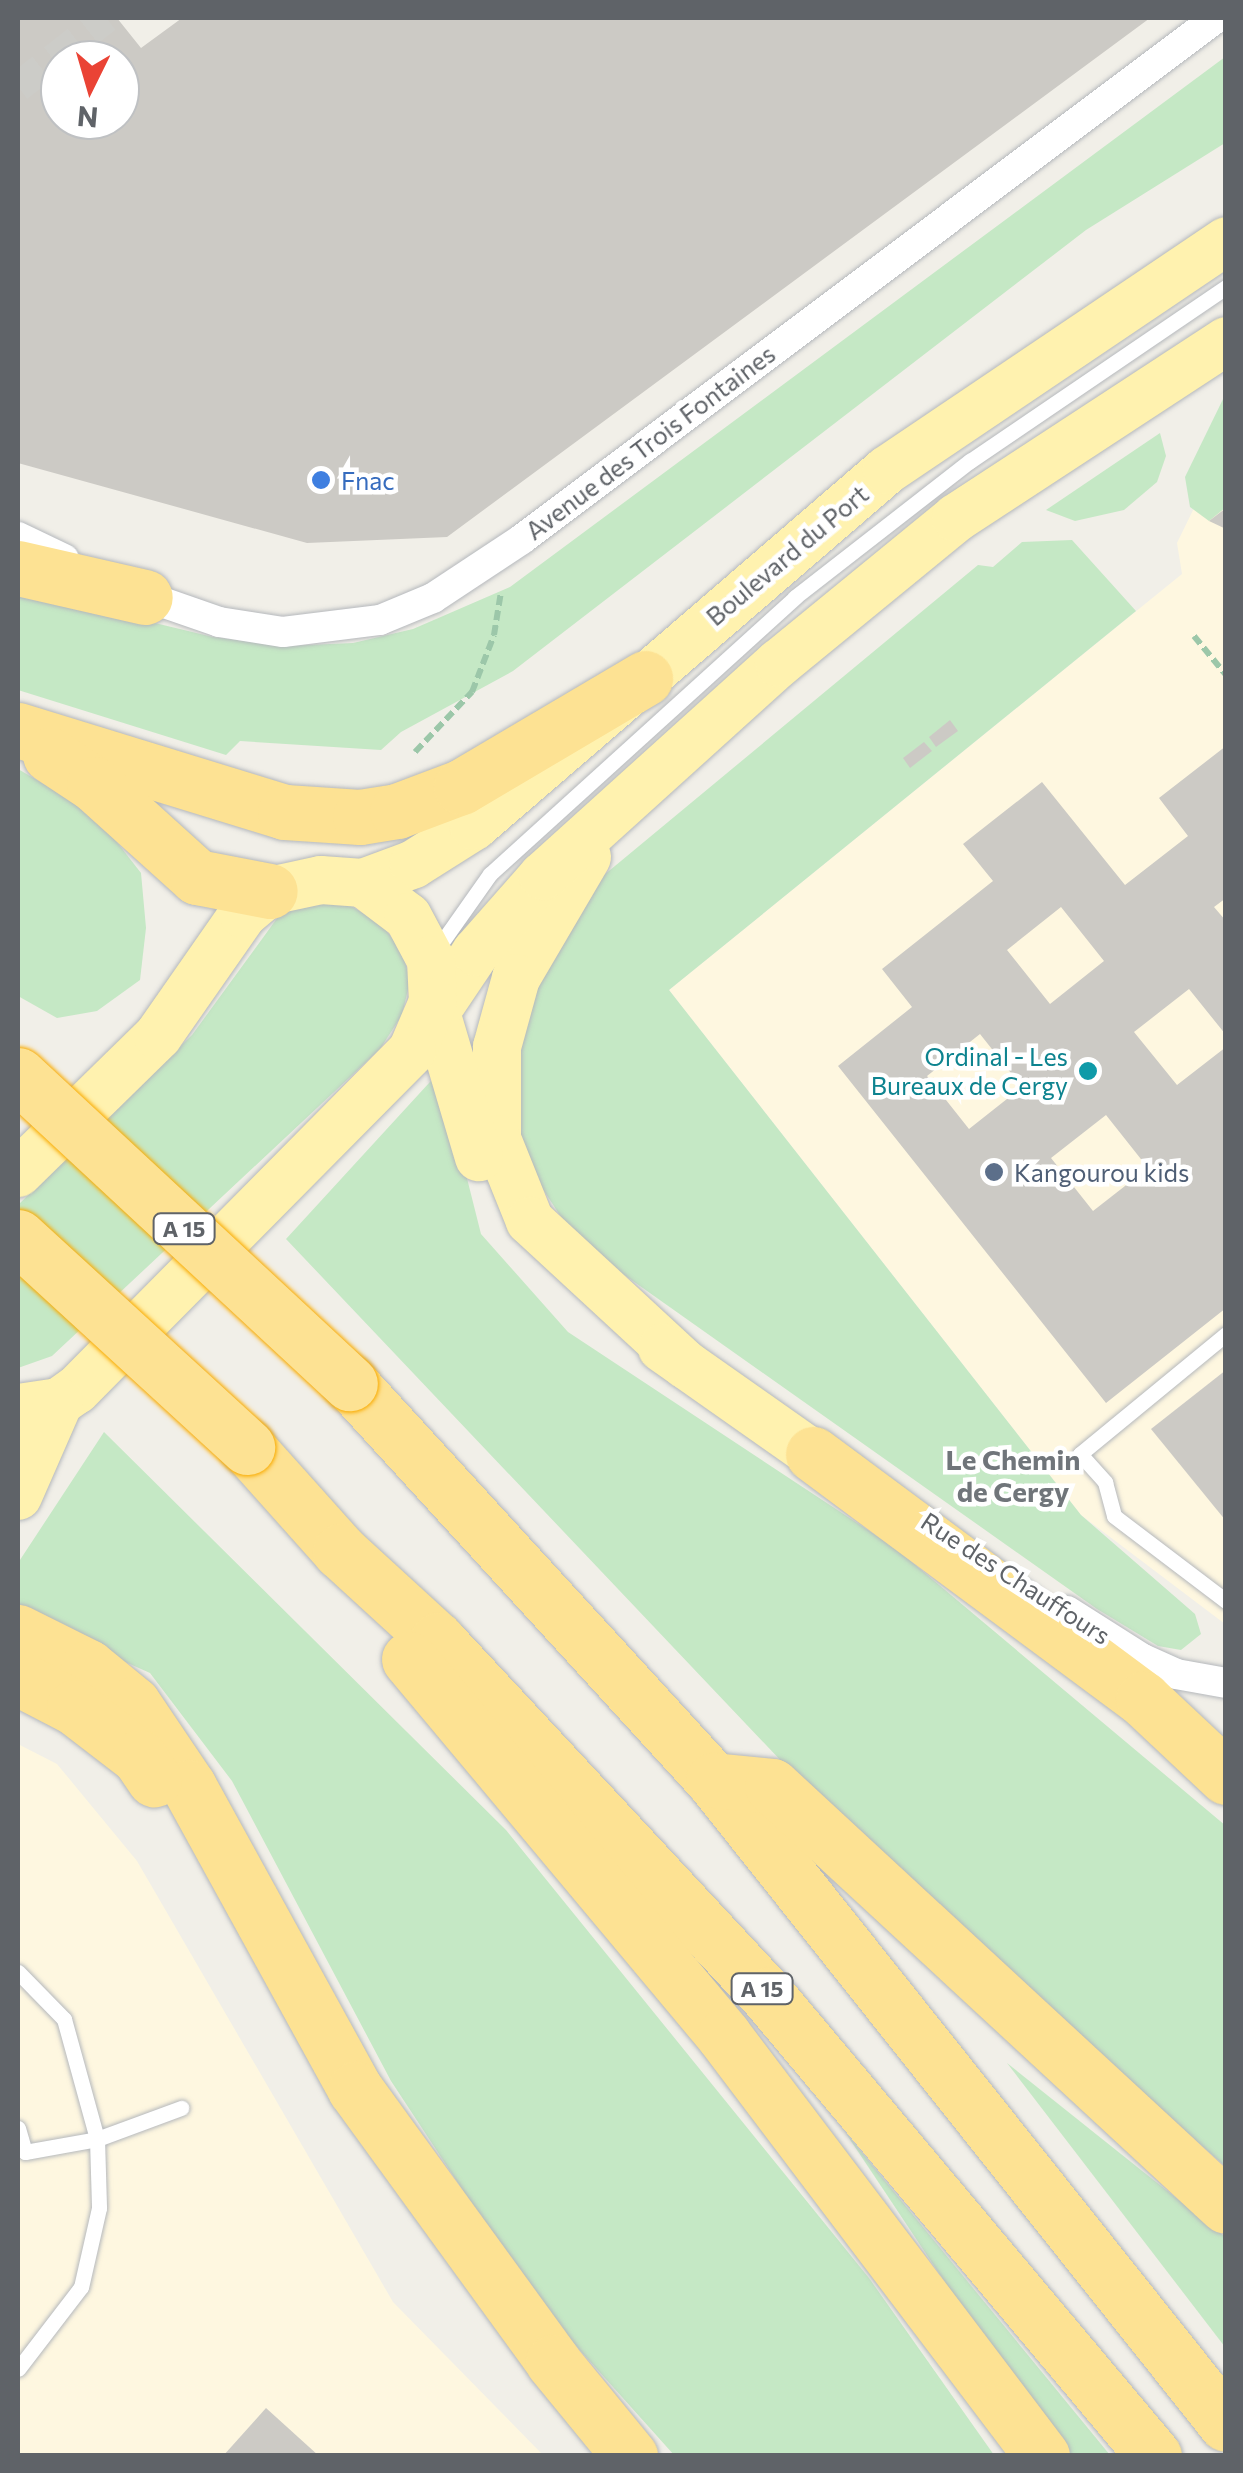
<!DOCTYPE html>
<html>
<head>
<meta charset="utf-8">
<style>
	body { margin:0 }
	#map { position:relative; width:1243px; height:2473px; overflow:hidden; background:#f1efe8; font-family:Commissioner,sans-serif }
	div>[style] { position:absolute }
	.commercial>* { inset:0; background:#fef7e0 }
	.green>* { inset:0; background:#c5e8c5 }
	.building>* { inset:0; background:#cccac5 }
	.street-tunnel>* { height:30px; margin-top:-15px; transform-origin:0; background:repeating-linear-gradient(90deg,#ccccc8 0 30px,transparent 0 45px) }
	.path>* { height:6px; margin-top:-3px; transform-origin:0; background:repeating-linear-gradient(90deg,#9cc7a9 0 10px,transparent 0 15px) }
	.roads { filter:drop-shadow(0 0 2px #b5b8bc) drop-shadow(0 0 2px #b5b8bc) }
	.lane>* { height:15px; margin:-7.5px; padding:0 7.5px; transform-origin:7.5px; border-radius:7.5px; background:#fff }
	.street>* { height:30px; margin:-15px; padding:0 15px; transform-origin:15px; border-radius:15px; background:#fff }
	.primary>* { height:48px; margin:-24px; padding:0 24px; transform-origin:24px; border-radius:24px; background:#fff2af }
	.highway>* { height:55px; margin:-27.5px; padding:0 27.5px; transform-origin:27.5px; border-radius:27.5px; background:#fde293 }
	.bridges { filter:drop-shadow(0 0 2px #f9ab00) drop-shadow(0 0 2px #f9ab00) }
	.highway-bridge>* { height:55px; margin:-27.5px; padding:0 27.5px; transform-origin:27.5px; border-radius:27.5px; background:#fde293 }
	.dots>* { width:28px; height:28px; translate:-50% -50%; box-sizing:border-box; border:5px solid #fff; border-radius:50% }
	span { translate:-50% -50%; white-space:nowrap; text-align:center; line-height:1.15; -webkit-text-stroke:9px #fff; paint-order:stroke }
	.shield-label span { padding:2px 8px; background:#fff; border:2px solid; border-radius:8px; -webkit-text-stroke-width:0 }
	.shield-label { font-size:22px; color:#5f6368; font-weight:700 }
	.street-label { font-size:25px; color:#5f6368 }
	.shop-label { font-size:25px; color:#366cbe }
	.left { translate:0 -50%; text-align:left }
	.culture-label { font-size:25px; color:#0d838f }
	.right { translate:-100% -50%; text-align:right }
	.service-label { font-size:25px; color:#4e5e75 }
	.neighbourhood-label { font-size:28px; color:#70757a; font-weight:700 }
	.frame { position:absolute; inset:0; border:20px solid #5f6368; pointer-events:none }
	.north { position:absolute; left:40px; top:40px; width:100px; height:100px; box-sizing:border-box; background:#fff; border:2px solid #bfc1c3; border-radius:50%; rotate:185deg; font-size:28px; font-weight:700; line-height:40px; text-align:center; color:#5f6368 }
	.north::after { content:''; display:block; margin:auto; width:35px; height:45px; background:#ea4335; clip-path:polygon(50% 0,100% 100%,50% 72%,0 100%) }
</style>
</head>
<body>
<div id="map">
	<div class="commercial">
		<i style="clip-path:polygon(1225px 483px,1225px 1624px,1081px 1515px,669px 990px,1182px 574px,1177px 543px,1195px 506px)"></i>
		<i style="clip-path:polygon(18px 1744px,57px 1764px,137px 1861px,393px 2302px,543px 2455px,18px 2455px)"></i>
	</div>
	<div class="green">
		<i style="clip-path:polygon(1225px 57px,1225px 143px,1086px 230px,513px 671px,401px 732px,381px 750px,240px 741px,226px 755px,18px 690px,18px 590px,213px 637px,284px 646px,353px 643px,413px 629px,510px 587px)"></i>
		<i style="clip-path:polygon(1225px 395px,1225px 508px,1209px 521px,1190px 507px,1185px 477px)"></i>
		<i style="clip-path:polygon(1160px 433px,1166px 456px,1157px 482px,1124px 510px,1075px 521px,1046px 510px)"></i>
		<i style="clip-path:polygon(1072px 540px,1136px 611px,669px 990px,1081px 1515px,1195px 1614px,1201px 1634px,1181px 1650px,1158px 1646px,1097px 1609px,623px 1274px,563px 1220px,535px 1177px,519px 1130px,515px 1046px,542px 960px,586px 890px,978px 565px,993px 567px,1022px 542px)"></i>
		<i style="clip-path:polygon(18px 769px,95px 814px,141px 873px,146px 928px,140px 980px,97px 1011px,57px 1018px,18px 996px)"></i>
		<i style="clip-path:polygon(306px 902px,349px 905px,381px 924px,402px 951px,410px 981px,402px 1015px,380px 1049px,52px 1356px,18px 1368px,18px 1205px,192px 1035px,278px 917px)"></i>
		<i style="clip-path:polygon(440px 1071px,481px 1234px,568px 1332px,895px 1548px,1226px 1826px,1225px 2166px,877px 1862px,286px 1239px)"></i>
		<i style="clip-path:polygon(104px 1432px,506px 1830px,869px 2278px,994px 2455px,674px 2455px,535px 2300px,391px 2081px,232px 1781px,150px 1673px,18px 1614px,18px 1563px)"></i>
		<i style="clip-path:polygon(1007px 2063px,1225px 2237px,1225px 2347px)"></i>
		<i style="clip-path:polygon(845px 2132px,1110px 2455px,1060px 2455px)"></i>
	</div>
	<div class="building">
		<i style="clip-path:polygon(evenodd,18px 18px,117px 18px,141px 48px,182px 18px,1150px 18px,447px 537px,307px 543px,18px 463px,18px 18px,60px 60px,120px 60px,120px 120px,60px 120px,60px 60px)"></i>
		<i style="clip-path:polygon(1226px 508px,1226px 529px,1209px 521px)"></i>
		<i style="clip-path:polygon(950px 720px,958px 731px,936px 747px,929px 737px)"></i>
		<i style="clip-path:polygon(924px 742px,932px 751px,910px 768px,903px 758px)"></i>
		<i style="clip-path:polygon(evenodd,1226px 746px,1226px 898px,1214px 907px,1226px 921px,1226px 1035px,1189px 989px,1134px 1032px,1177px 1085px,1226px 1047px,1226px 1308px,1106px 1403px,838px 1066px,912px 1007px,882px 969px,993px 881px,963px 844px,1042px 782px,1125px 885px,1188px 836px,1159px 798px,1226px 746px,1061px 907px,1104px 961px,1050px 1004px,1007px 950px,1061px 907px,1226px 746px,980px 1034px,1022px 1087px,969px 1129px,927px 1076px,980px 1034px,1226px 746px,1106px 1115px,1148px 1168px,1093px 1211px,1051px 1158px,1106px 1115px)"></i>
		<i style="clip-path:polygon(1226px 1370px,1226px 1521px,1151px 1429px)"></i>
		<i style="clip-path:polygon(266px 2408px,319px 2456px,223px 2456px)"></i>
	</div>
	<div class="street-tunnel">
		<i style="left:18px;top:87px;width:112px;rotate:-38.1deg"></i>
	</div>
	<div class="path">
		<i style="left:1194px;top:636px;width:50px;rotate:50.6deg"></i>
		<i style="left:415px;top:752px;width:83px;rotate:-46.5deg"></i>
		<i style="left:472px;top:692px;width:61px;rotate:-68.9deg"></i>
		<i style="left:494px;top:635px;width:44px;rotate:-80.8deg"></i>
	</div>
	<div class="roads">
		<div class="lane">
			<i style="left:437px;top:949px;width:92px;rotate:-54.8deg"></i>
			<i style="left:490px;top:874px;width:412px;rotate:-42.2deg"></i>
			<i style="left:795px;top:597px;width:222px;rotate:-37.9deg"></i>
			<i style="left:970px;top:461px;width:310px;rotate:-34.2deg"></i>
			<i style="left:1226px;top:1334px;width:189px;rotate:140.6deg"></i>
			<i style="left:1080px;top:1454px;width:38px;rotate:48deg"></i>
			<i style="left:1105px;top:1482px;width:35px;rotate:75deg"></i>
			<i style="left:1114px;top:1516px;width:141px;rotate:37.2deg"></i>
			<i style="left:18px;top:1972px;width:66px;rotate:45.6deg"></i>
			<i style="left:64px;top:2019px;width:124px;rotate:74.6deg"></i>
			<i style="left:97px;top:2139px;width:69px;rotate:88.3deg"></i>
			<i style="left:99px;top:2208px;width:81px;rotate:102.8deg"></i>
			<i style="left:81px;top:2287px;width:103px;rotate:127.5deg"></i>
			<i style="left:18px;top:2128px;width:25px;rotate:74deg"></i>
			<i style="left:25px;top:2152px;width:73px;rotate:-10.2deg"></i>
			<i style="left:97px;top:2139px;width:90px;rotate:-20.3deg"></i>
		</div>
		<div class="street">
			<i style="left:18px;top:537px;width:51px;rotate:25.6deg"></i>
			<i style="left:133px;top:592px;width:91px;rotate:19.2deg"></i>
			<i style="left:219px;top:622px;width:65px;rotate:8.9deg"></i>
			<i style="left:283px;top:632px;width:98px;rotate:-7.1deg"></i>
			<i style="left:380px;top:620px;width:57px;rotate:-22.5deg"></i>
			<i style="left:433px;top:598px;width:107px;rotate:-33.5deg"></i>
			<i style="left:522px;top:539px;width:868px;rotate:-36.9deg"></i>
			<i style="left:1067px;top:1611px;width:90px;rotate:32.3deg"></i>
			<i style="left:1143px;top:1659px;width:36px;rotate:24deg"></i>
			<i style="left:1176px;top:1674px;width:51px;rotate:10.2deg"></i>
		</div>
		<div class="primary">
			<i style="left:587px;top:857px;width:140px;rotate:120.4deg"></i>
			<i style="left:516px;top:978px;width:72px;rotate:105.4deg"></i>
			<i style="left:497px;top:1047px;width:92px;rotate:90deg"></i>
			<i style="left:497px;top:1139px;width:88px;rotate:68.1deg"></i>
			<i style="left:530px;top:1221px;width:212px;rotate:42.7deg"></i>
			<i style="left:363px;top:883px;width:54px;rotate:-20.4deg"></i>
			<i style="left:414px;top:864px;width:71px;rotate:-32.3deg"></i>
			<i style="left:474px;top:826px;width:545px;rotate:-40.76deg"></i>
			<i style="left:887px;top:470px;width:409px;rotate:-34deg"></i>
			<i style="left:433px;top:1002px;width:162px;rotate:73.5deg"></i>
			<i style="left:431px;top:1019px;width:81px;rotate:-56.1deg"></i>
			<i style="left:476px;top:952px;width:101px;rotate:-48.6deg"></i>
			<i style="left:543px;top:876px;width:318px;rotate:-42.1deg"></i>
			<i style="left:779px;top:663px;width:229px;rotate:-39.3deg"></i>
			<i style="left:956px;top:518px;width:323px;rotate:-33.2deg"></i>
			<i style="left:18px;top:1173px;width:196px;rotate:-44.4deg"></i>
			<i style="left:158px;top:1036px;width:149px;rotate:-55.1deg"></i>
			<i style="left:243px;top:914px;width:35px;rotate:-40deg"></i>
			<i style="left:270px;top:891px;width:52px;rotate:-12.2deg"></i>
			<i style="left:321px;top:880px;width:42px;rotate:4.1deg"></i>
			<i style="left:363px;top:883px;width:56px;rotate:37.1deg"></i>
			<i style="left:408px;top:917px;width:49px;rotate:61.9deg"></i>
			<i style="left:431px;top:960px;width:42px;rotate:87.3deg"></i>
			<i style="left:433px;top:1002px;width:53px;rotate:113.2deg"></i>
			<i style="left:412px;top:1051px;width:477px;rotate:134.7deg"></i>
			<i style="left:76px;top:1390px;width:21px;rotate:145deg"></i>
			<i style="left:59px;top:1402px;width:41px;rotate:171.7deg"></i>
			<i style="left:662px;top:1348px;width:184px;rotate:35.1deg"></i>
			<i style="left:18px;top:1496px;width:103px;rotate:-66.4deg"></i>
		</div>
		<div class="highway">
			<i style="left:18px;top:568px;width:130px;rotate:12.9deg"></i>
			<i style="left:18px;top:730px;width:279px;rotate:17.1deg"></i>
			<i style="left:285px;top:812px;width:75px;rotate:3.8deg"></i>
			<i style="left:360px;top:817px;width:37px;rotate:-9deg"></i>
			<i style="left:397px;top:811px;width:68px;rotate:-20.6deg"></i>
			<i style="left:461px;top:787px;width:214px;rotate:-30.6deg"></i>
			<i style="left:50px;top:755px;width:53px;rotate:33.4deg"></i>
			<i style="left:94px;top:784px;width:139px;rotate:42.1deg"></i>
			<i style="left:197px;top:877px;width:74px;rotate:10.9deg"></i>
			<i style="left:350px;top:1383px;width:538px;rotate:47.56deg"></i>
			<i style="left:713px;top:1780px;width:823px;rotate:51.46deg"></i>
			<i style="left:247px;top:1447px;width:140px;rotate:48.2deg"></i>
			<i style="left:340px;top:1551px;width:132px;rotate:42.5deg"></i>
			<i style="left:437px;top:1640px;width:485px;rotate:47.1deg"></i>
			<i style="left:767px;top:1995px;width:602px;rotate:49.99deg"></i>
			<i style="left:813px;top:1454px;width:411px;rotate:36.6deg"></i>
			<i style="left:1143px;top:1699px;width:114px;rotate:43.2deg"></i>
			<i style="left:18px;top:1632px;width:78px;rotate:26.6deg"></i>
			<i style="left:88px;top:1667px;width:58px;rotate:39.4deg"></i>
			<i style="left:133px;top:1704px;width:100px;rotate:56deg"></i>
			<i style="left:189px;top:1787px;width:345px;rotate:61.2deg"></i>
			<i style="left:355px;top:2089px;width:337px;rotate:54deg"></i>
			<i style="left:553px;top:2362px;width:122px;rotate:50.7deg"></i>
			<i style="left:409px;top:1659px;width:491px;rotate:50.1deg"></i>
			<i style="left:724px;top:2036px;width:527px;rotate:52.87deg"></i>
			<i style="left:18px;top:1678px;width:63px;rotate:27.4deg"></i>
			<i style="left:74px;top:1707px;width:82px;rotate:37.6deg"></i>
			<i style="left:139px;top:1757px;width:27px;rotate:56deg"></i>
			<i style="left:713px;top:1780px;width:59px;rotate:5.8deg"></i>
			<i style="left:772px;top:1786px;width:618px;rotate:42.77deg"></i>
		</div>
	</div>
	<div class="bridges">
		<div class="highway-bridge">
			<i style="left:18px;top:1075px;width:453px;rotate:42.9deg"></i>
			<i style="left:18px;top:1237px;width:311px;rotate:42.5deg"></i>
		</div>
	</div>
	<div class="dots">
		<i style="left:321px;top:480px;background:#3f7fe0"></i>
		<i style="left:1088px;top:1071px;background:#0f9aa8"></i>
		<i style="left:994px;top:1172px;background:#5c6f8a"></i>
	</div>
	<div class="shield-label">
		<span style="left:184px;top:1229px">A 15</span>
		<span style="left:762px;top:1989px">A 15</span>
	</div>
	<div class="street-label">
		<span style="left:650px;top:442px;rotate:-37deg">Avenue des Trois Fontaines</span>
		<span style="left:787px;top:555px;rotate:-40deg">Boulevard du Port</span>
		<span style="left:1016px;top:1578px;rotate:33deg">Rue des Chauffours</span>
	</div>
	<div class="shop-label">
		<span class="left" style="left:341px;top:480px">Fnac</span>
	</div>
	<div class="culture-label">
		<span class="right" style="left:1068px;top:1071px">Ordinal - Les<br>Bureaux de Cergy</span>
	</div>
	<div class="service-label">
		<span class="left" style="left:1014px;top:1172px">Kangourou kids</span>
	</div>
	<div class="neighbourhood-label">
		<span style="left:1013px;top:1475px">Le Chemin<br>de Cergy</span>
	</div>
	<div class="frame"></div>
	<div class="north">N</div>
</div>
</body>
</html>
